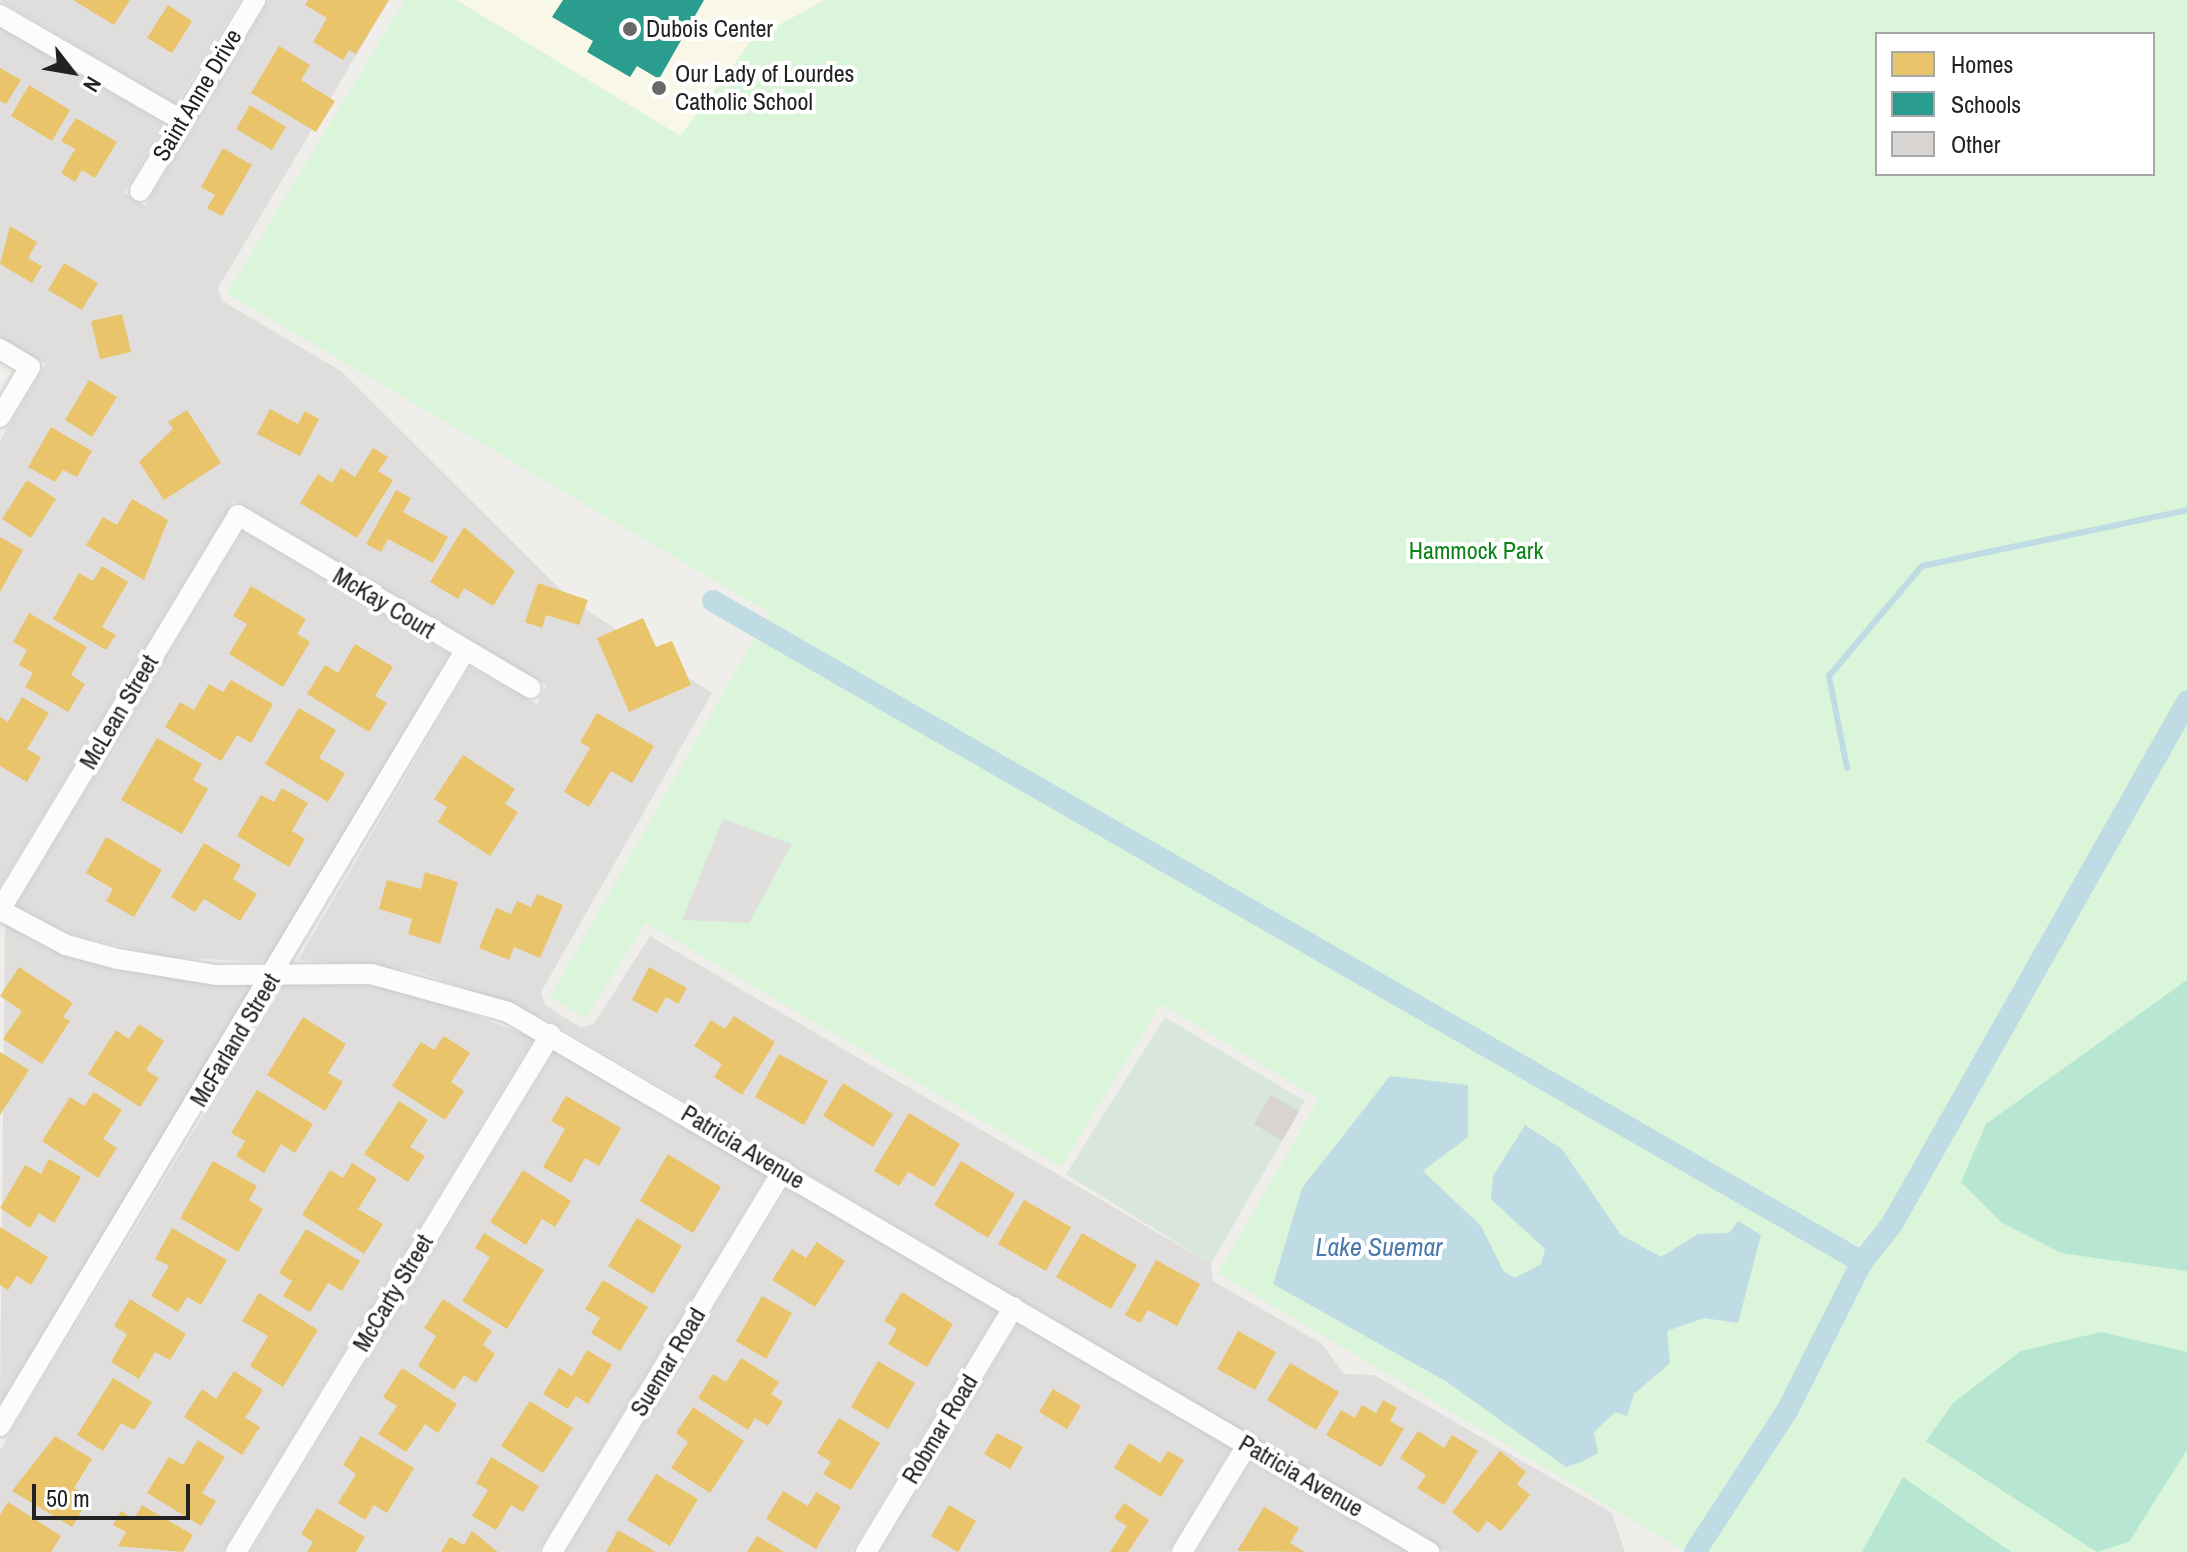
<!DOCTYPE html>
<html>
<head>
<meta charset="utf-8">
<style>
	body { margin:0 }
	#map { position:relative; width:2187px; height:1552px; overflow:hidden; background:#f0eeeb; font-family:"Archivo Narrow",sans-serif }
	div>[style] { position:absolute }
	.residential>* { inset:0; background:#dfdedc }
	.education>* { inset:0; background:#f8f7e8 }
	.wetland>* { inset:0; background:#d9e6de }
	.park>* { inset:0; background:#daf5da }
	.pitch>* { inset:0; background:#b7e6d2 }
	.parking>* { inset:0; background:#e0dfde }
	.water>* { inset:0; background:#bfdbe3 }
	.homes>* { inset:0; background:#e9c46a }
	.schools>* { inset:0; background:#2a9d8f }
	.stream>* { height:6px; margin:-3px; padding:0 3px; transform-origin:3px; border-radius:3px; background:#bfdbe3 }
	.canal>* { height:22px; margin:-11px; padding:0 11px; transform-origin:11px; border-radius:11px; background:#bfdbe3 }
	.building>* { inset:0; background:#d7d4d2 }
	.roads { filter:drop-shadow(0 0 2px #c9c8c7) drop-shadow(0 0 2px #c9c8c7) }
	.minor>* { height:20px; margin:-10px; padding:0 10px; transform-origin:10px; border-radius:10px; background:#fdfcfc }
	.dots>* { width:22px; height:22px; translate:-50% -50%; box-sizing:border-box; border:4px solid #fff; border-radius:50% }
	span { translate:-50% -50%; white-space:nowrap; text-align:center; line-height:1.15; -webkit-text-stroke:8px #fff; paint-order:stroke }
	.poi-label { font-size:24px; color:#222 }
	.left { translate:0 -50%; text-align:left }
	.street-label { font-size:24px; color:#222 }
	.park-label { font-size:24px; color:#0c8416 }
	.water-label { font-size:26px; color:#4a7aab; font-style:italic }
	.legend { position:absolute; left:1875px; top:32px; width:280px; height:144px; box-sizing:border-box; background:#fff; border:2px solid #a7a7a7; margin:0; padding:10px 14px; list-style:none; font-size:24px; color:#222 }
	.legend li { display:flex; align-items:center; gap:16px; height:40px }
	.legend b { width:40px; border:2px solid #a7a7a7 }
	.north { position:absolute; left:32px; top:32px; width:80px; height:80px; -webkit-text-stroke:6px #fff; paint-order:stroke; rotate:121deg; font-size:22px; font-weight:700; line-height:32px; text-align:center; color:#222 }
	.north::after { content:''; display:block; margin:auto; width:28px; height:36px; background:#222; clip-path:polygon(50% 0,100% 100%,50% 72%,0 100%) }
	.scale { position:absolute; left:32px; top:1484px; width:158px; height:36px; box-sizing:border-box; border:4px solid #222; border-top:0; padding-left:10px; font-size:24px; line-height:28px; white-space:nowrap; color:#222; -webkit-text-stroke:6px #fff; paint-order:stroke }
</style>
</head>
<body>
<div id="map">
	<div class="residential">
		<i style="clip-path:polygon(0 0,240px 0,176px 105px)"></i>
		<i style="clip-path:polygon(269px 0,389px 0,218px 288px,222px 301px,341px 371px,569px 598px,712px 693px,541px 992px,545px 1005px,580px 1027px,594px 1024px,650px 936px,1211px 1264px,1213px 1281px,1322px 1344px,1344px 1374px,1374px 1375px,1612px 1513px,1625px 1552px,1446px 1552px,546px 1019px,417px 971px,298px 960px,470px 667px,537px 704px,547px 685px,234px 500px,0 886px,0 441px,46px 364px,0 337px,0 28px,165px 124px,124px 193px,145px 206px)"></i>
		<i style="clip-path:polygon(243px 531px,449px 654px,269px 962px,165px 957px,70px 934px,16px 906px)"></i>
		<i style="clip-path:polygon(5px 925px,61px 955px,116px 970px,255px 985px,0 1403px)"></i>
		<i style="clip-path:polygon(326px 980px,413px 992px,534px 1038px,222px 1552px,0 1552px,0 1450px,284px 983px)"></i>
		<i style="clip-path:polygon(556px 1049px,767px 1174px,538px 1552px,251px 1552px)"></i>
		<i style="clip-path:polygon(788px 1187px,998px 1310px,851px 1552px,566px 1552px)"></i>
		<i style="clip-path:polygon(1019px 1322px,1231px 1448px,1168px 1552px,880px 1552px)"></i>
		<i style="clip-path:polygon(1252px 1460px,1411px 1552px,1196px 1552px)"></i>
	</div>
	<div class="education">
		<i style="clip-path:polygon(456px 0,825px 0,753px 40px,681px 136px)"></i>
	</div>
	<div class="wetland">
		<i style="clip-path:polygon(1165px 1017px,1305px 1101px,1211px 1264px,1066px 1174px)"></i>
	</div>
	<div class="park">
		<i style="clip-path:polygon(evenodd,405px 0,456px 0,680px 136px,752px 40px,825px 0,2187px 0,2187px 1552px,1686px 1552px,1218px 1273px,1319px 1099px,1161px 1004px,1061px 1167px,646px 923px,585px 1019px,550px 997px,769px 613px,227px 293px,405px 0,1877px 34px,2153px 34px,2153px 174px,1877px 174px,1877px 34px)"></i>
	</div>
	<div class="pitch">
		<i style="clip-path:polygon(2187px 980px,2187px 1271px,2061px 1253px,2001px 1222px,1961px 1182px,1986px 1124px)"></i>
		<i style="clip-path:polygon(2101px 1332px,2187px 1352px,2187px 1450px,2129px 1542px,2097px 1552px,1926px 1441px,1953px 1403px,2021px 1351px)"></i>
		<i style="clip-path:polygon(1903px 1477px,2011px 1552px,1862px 1552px)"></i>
	</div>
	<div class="parking">
		<i style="clip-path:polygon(723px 819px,792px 844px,749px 923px,682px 920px)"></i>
	</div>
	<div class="water">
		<i style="clip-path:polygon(1390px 1076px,1468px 1085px,1468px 1137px,1423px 1171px,1481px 1226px,1504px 1272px,1515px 1278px,1541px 1264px,1545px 1249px,1491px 1199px,1493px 1176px,1525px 1125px,1562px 1149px,1621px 1235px,1661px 1257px,1698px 1234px,1729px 1233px,1738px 1221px,1761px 1235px,1738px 1323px,1704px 1318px,1667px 1331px,1670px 1363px,1634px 1394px,1627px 1416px,1615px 1412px,1594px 1432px,1598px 1453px,1581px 1462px,1566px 1467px,1447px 1382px,1273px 1284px,1302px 1188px)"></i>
	</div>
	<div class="homes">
		<i style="clip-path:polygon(73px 0,130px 0,114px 25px)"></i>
		<i style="clip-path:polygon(308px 0,389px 0,356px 54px,349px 50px,343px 60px,313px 42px,327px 18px,305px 5px)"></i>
		<i style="clip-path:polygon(168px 5px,192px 21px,172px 53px,147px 38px)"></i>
		<i style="clip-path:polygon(279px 46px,310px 65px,301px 80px,335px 101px,316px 132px,251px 93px)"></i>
		<i style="clip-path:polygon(0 68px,21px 80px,6px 104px,0 101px)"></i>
		<i style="clip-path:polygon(29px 85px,70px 110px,52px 141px,11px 116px)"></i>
		<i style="clip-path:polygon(250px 105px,286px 127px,272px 150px,236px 129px)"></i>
		<i style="clip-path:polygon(76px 118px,117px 142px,95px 178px,82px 170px,75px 182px,61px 173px,75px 149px,61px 141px)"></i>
		<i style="clip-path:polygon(223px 148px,252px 165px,222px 216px,207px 208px,215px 195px,201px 187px)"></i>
		<i style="clip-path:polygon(10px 226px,37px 242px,28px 258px,42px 266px,32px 283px,0 264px)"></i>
		<i style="clip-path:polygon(64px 263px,98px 283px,82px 310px,48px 290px)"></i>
		<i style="clip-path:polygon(122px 314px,131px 352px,100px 359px,91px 321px)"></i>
		<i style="clip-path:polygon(89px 380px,117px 397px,92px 437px,65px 420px)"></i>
		<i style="clip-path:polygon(270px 409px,298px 424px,305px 411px,319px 419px,300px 456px,257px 434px)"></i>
		<i style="clip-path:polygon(187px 410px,221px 463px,164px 500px,139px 462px,173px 429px,168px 422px)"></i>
		<i style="clip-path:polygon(51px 427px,92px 451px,77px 477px,63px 470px,55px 482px,28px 467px)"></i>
		<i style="clip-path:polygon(373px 448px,388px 457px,378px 471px,393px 480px,357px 538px,300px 503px,318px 474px,332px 483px,341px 468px,355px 477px)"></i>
		<i style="clip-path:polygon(27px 480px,56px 499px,31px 538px,2px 519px)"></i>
		<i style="clip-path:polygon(396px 490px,411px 498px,403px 512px,448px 537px,433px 563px,388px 539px,381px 552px,366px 544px)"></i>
		<i style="clip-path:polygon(132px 499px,168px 520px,144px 580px,86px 545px,103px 517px,117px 525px)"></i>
		<i style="clip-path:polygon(464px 527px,515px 571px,493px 606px,464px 588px,458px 599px,430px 582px)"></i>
		<i style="clip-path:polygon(0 537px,23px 550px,0 592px)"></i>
		<i style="clip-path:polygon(102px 566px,128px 582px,102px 627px,116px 635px,106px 650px,53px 619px,79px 573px,93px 581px)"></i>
		<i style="clip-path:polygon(538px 583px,588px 600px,579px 625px,546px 615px,542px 628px,525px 622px)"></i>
		<i style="clip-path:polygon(251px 586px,306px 619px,297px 634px,310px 642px,283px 687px,229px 654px,247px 624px,233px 616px)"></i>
		<i style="clip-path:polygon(29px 613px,87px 647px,71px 675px,85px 684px,68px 712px,25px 687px,33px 673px,19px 665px,27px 650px,13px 642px)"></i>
		<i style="clip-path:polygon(643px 618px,656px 647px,672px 641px,691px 685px,629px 712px,597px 638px)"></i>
		<i style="clip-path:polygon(355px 644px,393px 667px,375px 696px,387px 703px,369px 732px,307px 694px,325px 665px,338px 673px)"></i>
		<i style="clip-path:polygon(231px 680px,273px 704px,251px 743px,237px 735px,221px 761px,165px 727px,180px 702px,194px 710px,209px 684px,223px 692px)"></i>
		<i style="clip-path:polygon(22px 697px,49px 713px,27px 749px,41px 757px,27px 782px,0 766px,0 717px,8px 722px)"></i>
		<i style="clip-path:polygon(299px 708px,336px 730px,319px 758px,345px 773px,328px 802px,265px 764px)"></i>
		<i style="clip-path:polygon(597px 713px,654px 746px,632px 783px,611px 771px,589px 807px,564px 792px,590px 748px,580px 742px)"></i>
		<i style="clip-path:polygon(157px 738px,202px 764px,193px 780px,208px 789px,182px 834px,121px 800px)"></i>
		<i style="clip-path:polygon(463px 755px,515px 789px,505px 804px,518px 812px,490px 856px,438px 822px,447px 807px,434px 799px)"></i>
		<i style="clip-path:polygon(282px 788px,308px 803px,292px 831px,305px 839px,289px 867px,237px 836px,261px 795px,274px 802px)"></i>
		<i style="clip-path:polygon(106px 837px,162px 870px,134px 917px,106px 901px,113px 889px,86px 873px)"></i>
		<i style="clip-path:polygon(204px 843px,241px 865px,233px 879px,257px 894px,240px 921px,204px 899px,195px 912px,171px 897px)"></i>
		<i style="clip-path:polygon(425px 872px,458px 882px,440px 944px,408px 934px,412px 919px,379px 909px,387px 880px,421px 889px)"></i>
		<i style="clip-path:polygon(537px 894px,563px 905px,540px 958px,514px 947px,509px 960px,479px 948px,496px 908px,511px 914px,517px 901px,531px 907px)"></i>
		<i style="clip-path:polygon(19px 967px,73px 1003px,63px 1017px,70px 1021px,42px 1064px,3px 1039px,22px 1011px,0 996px)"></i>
		<i style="clip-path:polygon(649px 967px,687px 988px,678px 1004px,666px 997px,657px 1013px,632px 1000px)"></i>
		<i style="clip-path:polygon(734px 1016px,775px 1042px,742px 1095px,714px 1077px,722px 1064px,694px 1046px,711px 1020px,725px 1029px)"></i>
		<i style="clip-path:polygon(303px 1017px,346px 1044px,328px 1073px,343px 1082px,325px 1111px,267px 1075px)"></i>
		<i style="clip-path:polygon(139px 1024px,164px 1041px,146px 1070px,159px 1078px,140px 1107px,88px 1074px,116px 1030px,129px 1039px)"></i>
		<i style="clip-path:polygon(444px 1036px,470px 1053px,451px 1082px,464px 1091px,445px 1120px,392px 1086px,421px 1042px,434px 1050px)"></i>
		<i style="clip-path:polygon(0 1052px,29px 1070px,0 1115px)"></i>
		<i style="clip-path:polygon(779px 1054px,828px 1081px,804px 1125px,755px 1097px)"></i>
		<i style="clip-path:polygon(843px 1083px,893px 1114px,873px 1147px,823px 1116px)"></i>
		<i style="clip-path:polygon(257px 1090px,313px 1124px,295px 1153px,281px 1144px,264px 1173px,236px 1156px,245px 1141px,231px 1133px)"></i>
		<i style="clip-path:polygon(94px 1092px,122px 1110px,103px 1139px,117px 1148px,98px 1178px,42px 1141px,70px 1097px,84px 1106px)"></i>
		<i style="clip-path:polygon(566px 1096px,621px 1128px,599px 1166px,585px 1158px,571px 1183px,543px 1167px,565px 1129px,551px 1121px)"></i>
		<i style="clip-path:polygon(399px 1101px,428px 1120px,410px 1147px,425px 1156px,408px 1182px,364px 1154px)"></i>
		<i style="clip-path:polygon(909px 1113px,960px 1144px,934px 1187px,908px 1172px,899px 1186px,874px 1171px)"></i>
		<i style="clip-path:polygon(668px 1154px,721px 1187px,693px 1233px,640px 1201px)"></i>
		<i style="clip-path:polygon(49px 1159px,81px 1177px,54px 1223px,39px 1213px,30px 1228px,0 1208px,25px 1165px,41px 1174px)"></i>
		<i style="clip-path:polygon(213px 1161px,257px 1186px,249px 1200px,263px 1209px,238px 1252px,180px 1218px)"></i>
		<i style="clip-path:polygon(961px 1161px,1015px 1194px,988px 1238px,934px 1205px)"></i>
		<i style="clip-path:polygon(352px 1163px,377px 1179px,358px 1209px,383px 1224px,364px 1254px,302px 1215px,330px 1170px,343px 1178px)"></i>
		<i style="clip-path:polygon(523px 1170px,571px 1201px,555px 1227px,542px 1219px,526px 1245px,490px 1222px)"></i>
		<i style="clip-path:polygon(1024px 1200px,1071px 1227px,1046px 1271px,998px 1244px)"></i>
		<i style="clip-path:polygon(637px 1218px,682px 1246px,653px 1294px,608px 1266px)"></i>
		<i style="clip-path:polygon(0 1227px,48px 1257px,31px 1285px,17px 1276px,8px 1290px,0 1285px)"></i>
		<i style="clip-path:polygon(172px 1228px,227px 1260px,201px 1305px,187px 1297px,178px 1312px,151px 1296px,169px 1266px,155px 1259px)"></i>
		<i style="clip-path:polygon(306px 1229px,360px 1261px,342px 1291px,328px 1283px,310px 1312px,283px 1296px,292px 1281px,279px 1273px)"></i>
		<i style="clip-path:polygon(484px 1233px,544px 1270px,507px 1329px,462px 1301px,490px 1257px,475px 1248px)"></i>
		<i style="clip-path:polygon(1082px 1233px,1137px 1265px,1111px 1309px,1056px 1277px)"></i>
		<i style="clip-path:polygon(817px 1242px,845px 1261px,815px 1307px,772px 1280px,792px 1249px,806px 1258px)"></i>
		<i style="clip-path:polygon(1156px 1260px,1200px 1284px,1177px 1326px,1148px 1310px,1140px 1323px,1125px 1315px)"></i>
		<i style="clip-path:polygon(603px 1280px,648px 1307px,620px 1351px,591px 1333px,600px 1318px,585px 1309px)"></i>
		<i style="clip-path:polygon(902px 1292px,953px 1324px,927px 1367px,888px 1344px,897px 1329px,884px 1321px)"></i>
		<i style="clip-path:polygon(259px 1293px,318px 1330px,283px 1387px,250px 1366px,268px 1336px,242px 1321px)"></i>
		<i style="clip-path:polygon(762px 1296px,792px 1313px,766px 1359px,736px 1341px)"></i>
		<i style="clip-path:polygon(130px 1299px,186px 1334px,170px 1360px,155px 1352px,139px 1379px,111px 1362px,127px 1334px,114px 1326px)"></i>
		<i style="clip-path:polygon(443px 1299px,492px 1331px,483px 1345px,495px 1354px,476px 1383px,464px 1375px,454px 1390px,418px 1366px,436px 1336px,424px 1328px)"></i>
		<i style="clip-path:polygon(1238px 1331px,1276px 1352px,1255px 1390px,1217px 1369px)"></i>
		<i style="clip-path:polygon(587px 1350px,612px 1365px,588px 1404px,576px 1396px,568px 1409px,543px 1394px,559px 1368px,572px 1376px)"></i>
		<i style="clip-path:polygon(741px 1358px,779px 1382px,771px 1394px,783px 1402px,768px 1426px,755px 1418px,748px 1430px,698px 1398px,713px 1374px,726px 1382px)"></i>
		<i style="clip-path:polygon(878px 1361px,915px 1383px,888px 1429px,851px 1407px)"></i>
		<i style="clip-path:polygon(1290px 1363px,1339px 1392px,1316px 1430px,1267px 1400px)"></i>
		<i style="clip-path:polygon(402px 1368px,457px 1404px,438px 1433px,425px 1424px,406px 1452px,378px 1434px,397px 1406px,383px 1397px)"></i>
		<i style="clip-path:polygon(234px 1371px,263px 1390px,245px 1418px,260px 1427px,242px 1455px,184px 1417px,202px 1389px,216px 1399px)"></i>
		<i style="clip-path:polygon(113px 1378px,152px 1402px,134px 1430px,121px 1423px,103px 1451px,77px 1435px)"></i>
		<i style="clip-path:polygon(1053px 1389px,1081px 1406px,1067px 1429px,1039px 1412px)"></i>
		<i style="clip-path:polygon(1383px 1400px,1397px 1408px,1390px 1421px,1404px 1429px,1381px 1467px,1326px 1435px,1341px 1410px,1355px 1418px,1362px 1405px,1376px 1413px)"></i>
		<i style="clip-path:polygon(530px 1401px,573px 1428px,543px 1473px,501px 1446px)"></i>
		<i style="clip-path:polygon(693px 1407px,744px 1441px,710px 1493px,671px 1468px,688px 1442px,676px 1433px)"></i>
		<i style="clip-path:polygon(839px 1418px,880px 1443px,851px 1490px,823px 1474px,831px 1462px,817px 1453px)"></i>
		<i style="clip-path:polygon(1418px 1431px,1444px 1448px,1452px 1435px,1478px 1451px,1444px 1505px,1417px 1488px,1426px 1475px,1400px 1458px)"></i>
		<i style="clip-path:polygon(997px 1433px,1023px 1447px,1010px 1469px,984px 1454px)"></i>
		<i style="clip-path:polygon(55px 1436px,92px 1459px,74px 1488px,90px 1497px,72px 1527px,12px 1491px)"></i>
		<i style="clip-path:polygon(361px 1436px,414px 1468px,387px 1513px,374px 1505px,365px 1520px,338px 1503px,356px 1474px,343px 1465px)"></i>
		<i style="clip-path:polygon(198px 1440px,225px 1457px,202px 1493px,216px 1501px,201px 1526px,147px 1493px,169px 1457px,183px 1465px)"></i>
		<i style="clip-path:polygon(1129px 1443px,1160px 1463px,1168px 1451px,1184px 1460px,1161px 1497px,1114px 1468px)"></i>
		<i style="clip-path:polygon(1500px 1451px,1526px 1472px,1517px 1484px,1530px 1495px,1501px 1531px,1487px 1521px,1478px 1533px,1452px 1512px)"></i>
		<i style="clip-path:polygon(491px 1457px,539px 1486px,523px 1512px,511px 1505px,496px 1530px,472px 1516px,488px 1490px,476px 1483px)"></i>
		<i style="clip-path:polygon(656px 1474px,698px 1499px,670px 1546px,627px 1520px)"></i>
		<i style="clip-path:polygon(783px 1491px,808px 1506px,816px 1492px,841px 1507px,816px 1549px,766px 1519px)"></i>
		<i style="clip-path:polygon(8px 1502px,61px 1536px,51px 1552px,0 1552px,0 1515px)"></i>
		<i style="clip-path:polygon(1124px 1503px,1149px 1520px,1128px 1552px,1110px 1552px,1127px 1526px,1114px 1518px)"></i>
		<i style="clip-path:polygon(142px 1505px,193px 1535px,183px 1552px,118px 1546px,126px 1532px,113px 1525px,121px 1511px,134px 1519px)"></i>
		<i style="clip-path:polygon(949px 1505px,976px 1521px,958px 1552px,931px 1536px)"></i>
		<i style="clip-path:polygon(1264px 1507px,1299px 1528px,1290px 1543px,1305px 1552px,1237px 1551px)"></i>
		<i style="clip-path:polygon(317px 1508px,365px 1537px,356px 1552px,307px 1552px,313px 1542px,301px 1534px)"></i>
		<i style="clip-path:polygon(618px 1530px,656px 1552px,606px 1552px)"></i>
		<i style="clip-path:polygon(472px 1531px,498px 1552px,441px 1552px,450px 1537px,464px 1545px)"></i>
		<i style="clip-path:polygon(757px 1536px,784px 1552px,747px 1552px)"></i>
	</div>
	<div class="schools">
		<i style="clip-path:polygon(563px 0,704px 0,659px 79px,637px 66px,630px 77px,587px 52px,593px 41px,552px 17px)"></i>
	</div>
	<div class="stream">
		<i style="left:1847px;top:768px;width:94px;rotate:-101.1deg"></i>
		<i style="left:1829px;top:676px;width:144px;rotate:-49.8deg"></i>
		<i style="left:1922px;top:566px;width:271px;rotate:-11.9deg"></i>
	</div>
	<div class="canal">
		<i style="left:713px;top:601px;width:1326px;rotate:29.91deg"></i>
		<i style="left:1695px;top:1552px;width:168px;rotate:-56.9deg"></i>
		<i style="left:1787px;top:1411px;width:167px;rotate:-63.3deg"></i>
		<i style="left:1862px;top:1262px;width:48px;rotate:-51.7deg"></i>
		<i style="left:1892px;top:1224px;width:600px;rotate:-60.53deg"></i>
	</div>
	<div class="building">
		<i style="clip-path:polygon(1271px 1095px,1299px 1111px,1282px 1141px,1254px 1124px)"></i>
	</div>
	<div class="roads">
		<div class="minor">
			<i style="left:0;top:15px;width:209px;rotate:30.1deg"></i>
			<i style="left:140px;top:191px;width:223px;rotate:-58.9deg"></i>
			<i style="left:0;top:349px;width:35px;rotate:31deg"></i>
			<i style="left:30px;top:367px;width:58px;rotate:121deg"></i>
			<i style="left:0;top:910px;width:75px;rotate:27.9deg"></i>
			<i style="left:66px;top:945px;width:54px;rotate:15.1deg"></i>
			<i style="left:118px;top:959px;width:99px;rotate:9.3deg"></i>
			<i style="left:216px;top:975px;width:155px;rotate:-0.4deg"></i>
			<i style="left:371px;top:974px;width:142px;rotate:15.5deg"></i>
			<i style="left:508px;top:1012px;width:1068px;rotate:30.38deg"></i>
			<i style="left:0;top:910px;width:461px;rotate:-58.9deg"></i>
			<i style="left:238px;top:515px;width:340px;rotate:30.6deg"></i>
			<i style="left:0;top:1426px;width:904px;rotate:-59.04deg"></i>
			<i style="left:236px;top:1552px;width:606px;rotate:-58.7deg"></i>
			<i style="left:552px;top:1552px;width:446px;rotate:-58.8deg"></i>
			<i style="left:866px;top:1552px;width:286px;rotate:-58.9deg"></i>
			<i style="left:1182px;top:1552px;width:125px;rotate:-58.7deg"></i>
		</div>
	</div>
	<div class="dots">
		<i style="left:630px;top:29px;background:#6a6968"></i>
		<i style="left:659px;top:88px;background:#6a6968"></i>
	</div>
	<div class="poi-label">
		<span class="left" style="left:646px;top:29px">Dubois Center</span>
		<span class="left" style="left:675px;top:88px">Our Lady of Lourdes<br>Catholic School</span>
	</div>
	<div class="street-label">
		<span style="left:197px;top:95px;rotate:-59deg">Saint Anne Drive</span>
		<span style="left:384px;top:603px;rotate:31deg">McKay Court</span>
		<span style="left:119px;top:712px;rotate:-59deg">McLean Street</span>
		<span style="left:235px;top:1040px;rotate:-59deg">McFarland Street</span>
		<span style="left:743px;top:1147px;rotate:31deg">Patricia Avenue</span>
		<span style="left:393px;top:1293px;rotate:-59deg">McCarty Street</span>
		<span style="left:668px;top:1362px;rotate:-59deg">Suemar Road</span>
		<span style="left:940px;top:1429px;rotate:-59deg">Robmar Road</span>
		<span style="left:1301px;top:1476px;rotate:30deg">Patricia Avenue</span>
	</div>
	<div class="park-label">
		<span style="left:1476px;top:551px">Hammock Park</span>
	</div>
	<div class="water-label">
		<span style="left:1379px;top:1247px">Lake Suemar</span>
	</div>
	<ul class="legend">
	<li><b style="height:22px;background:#e9c46a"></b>Homes</li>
	<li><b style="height:22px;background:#2a9d8f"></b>Schools</li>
	<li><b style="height:22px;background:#d7d4d2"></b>Other</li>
	</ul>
	<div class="north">N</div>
	<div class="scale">50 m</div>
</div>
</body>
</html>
